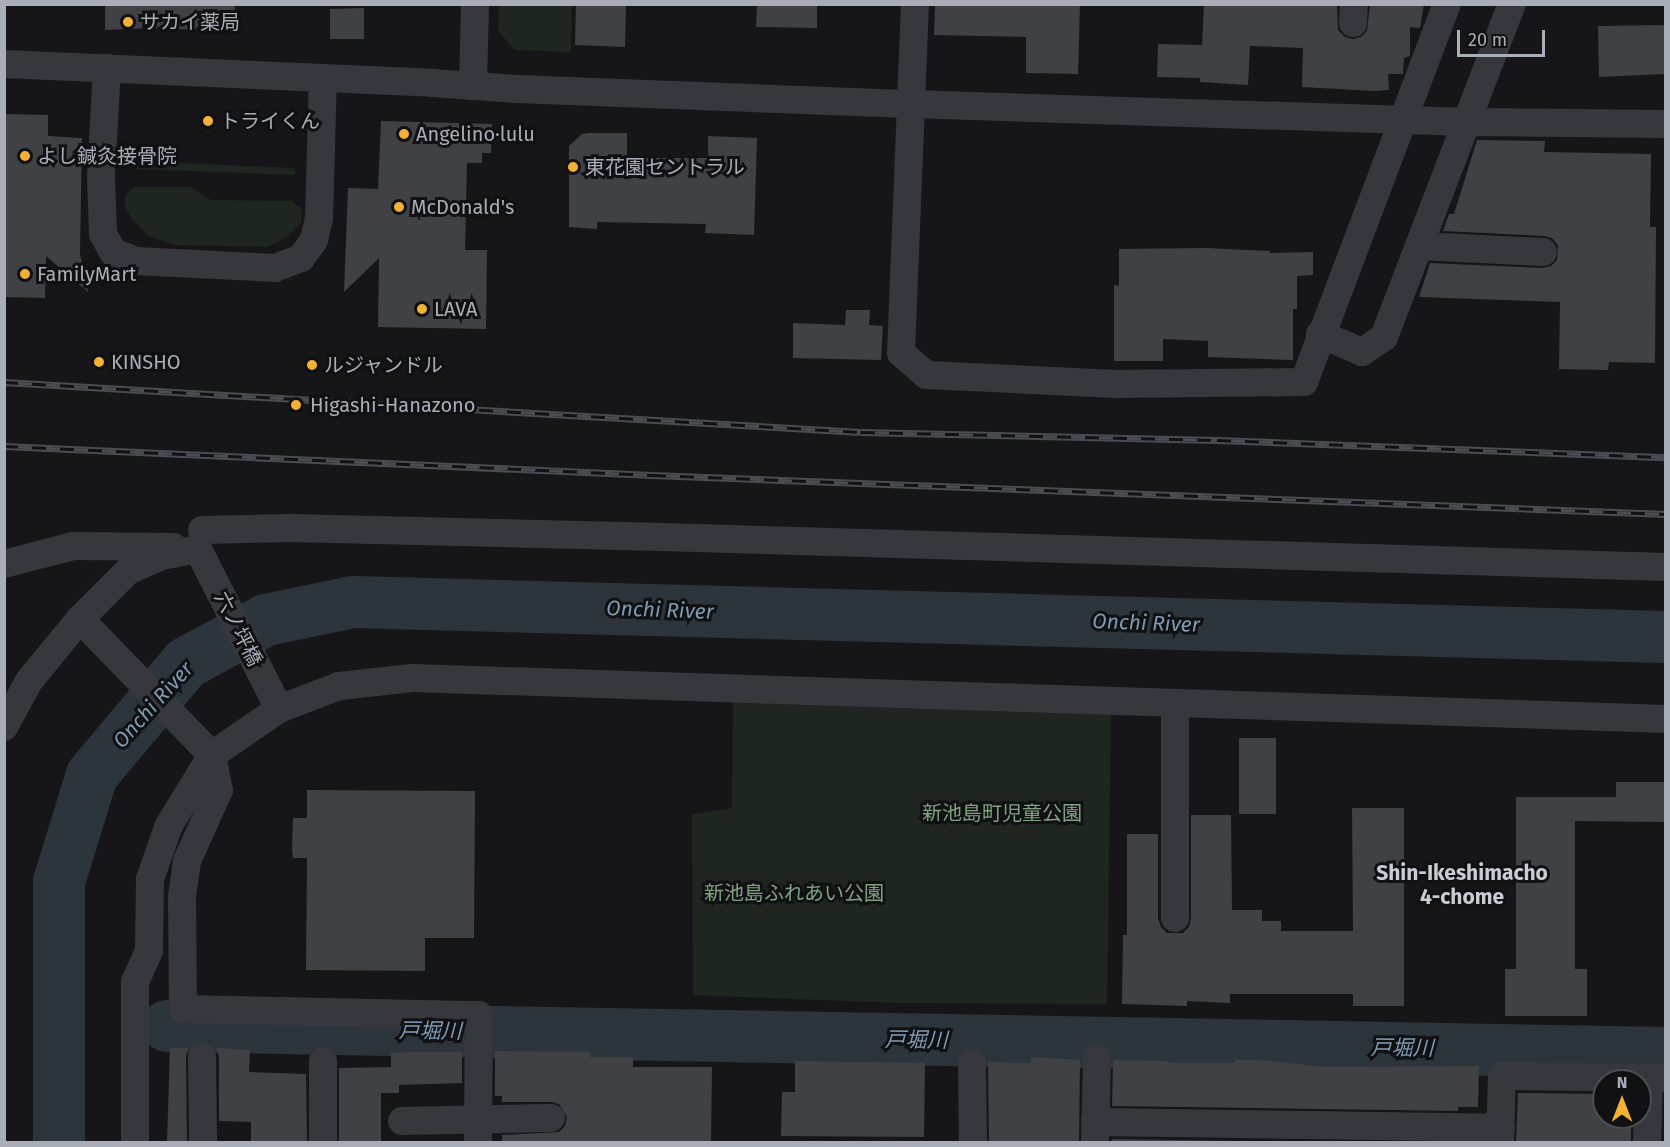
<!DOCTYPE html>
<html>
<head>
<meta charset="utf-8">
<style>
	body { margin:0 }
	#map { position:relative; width:1670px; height:1147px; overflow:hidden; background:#161618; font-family:"Fira Sans","Noto Sans JP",sans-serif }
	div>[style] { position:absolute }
	.green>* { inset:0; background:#1e261f }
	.river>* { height:52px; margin:-26px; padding:0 26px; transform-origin:26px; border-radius:26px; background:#2c353c }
	.building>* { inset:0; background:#404145 }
	.minor>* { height:28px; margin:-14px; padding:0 14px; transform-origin:14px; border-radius:14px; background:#37383d }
	.rail>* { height:7px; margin-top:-3.5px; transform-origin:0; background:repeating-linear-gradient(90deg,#111113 0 14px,#4a4c52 0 28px); box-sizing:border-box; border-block:2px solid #4a4c52 }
	.dots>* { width:16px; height:16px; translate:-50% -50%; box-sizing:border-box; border:3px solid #111113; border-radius:50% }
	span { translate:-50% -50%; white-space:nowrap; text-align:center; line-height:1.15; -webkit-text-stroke:6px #111113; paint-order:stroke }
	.poi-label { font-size:20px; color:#a8adb8 }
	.left { translate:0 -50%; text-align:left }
	.street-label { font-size:20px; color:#a8adb8 }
	.park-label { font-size:20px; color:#7fa381 }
	.water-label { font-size:21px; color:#7f9bb3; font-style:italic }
	.neighbourhood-label { font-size:21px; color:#c9ccd4; font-weight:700 }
	.frame { position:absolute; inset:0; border:6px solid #a8adb8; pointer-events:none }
	.north { position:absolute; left:1592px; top:1069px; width:60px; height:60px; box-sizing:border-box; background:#111113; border:2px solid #4d4f55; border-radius:50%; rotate:0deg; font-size:16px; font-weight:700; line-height:24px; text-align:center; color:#a8adb8 }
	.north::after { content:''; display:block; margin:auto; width:21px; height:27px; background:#f2b134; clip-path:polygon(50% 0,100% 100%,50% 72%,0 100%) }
	.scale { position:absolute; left:1457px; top:30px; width:88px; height:27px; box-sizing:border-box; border:3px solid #a8adb8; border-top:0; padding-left:8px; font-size:18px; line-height:21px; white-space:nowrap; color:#a8adb8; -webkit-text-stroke:4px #111113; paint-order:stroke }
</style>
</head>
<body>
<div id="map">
	<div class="green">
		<i style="clip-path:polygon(499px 5px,572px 5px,571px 52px,515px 50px,498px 31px)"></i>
		<i style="clip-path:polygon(135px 161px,294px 168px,296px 172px,294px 175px,135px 169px,132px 165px)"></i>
		<i style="clip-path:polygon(134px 187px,191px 187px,211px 200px,292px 201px,302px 209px,301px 223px,286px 238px,268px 247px,174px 245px,149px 236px,134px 222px,125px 207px,125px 196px)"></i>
		<i style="clip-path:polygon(733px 696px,1111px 710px,1107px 1004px,895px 1003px,693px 995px,692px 814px,732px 808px)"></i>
	</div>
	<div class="river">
		<i style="left:167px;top:1026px;width:1499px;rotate:1.03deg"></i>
		<i style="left:59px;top:1142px;width:260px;rotate:-90deg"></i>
		<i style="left:59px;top:882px;width:112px;rotate:-72.9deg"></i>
		<i style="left:92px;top:775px;width:146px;rotate:-50deg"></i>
		<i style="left:186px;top:663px;width:91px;rotate:-28.3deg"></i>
		<i style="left:266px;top:620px;width:89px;rotate:-11.7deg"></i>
		<i style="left:353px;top:602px;width:1313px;rotate:1.53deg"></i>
	</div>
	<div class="building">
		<i style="clip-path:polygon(105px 4px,235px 4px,234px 31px,151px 28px,105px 30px)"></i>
		<i style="clip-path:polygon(576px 4px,626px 4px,625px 47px,575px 45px)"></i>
		<i style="clip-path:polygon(757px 4px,817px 4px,817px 28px,756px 27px)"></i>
		<i style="clip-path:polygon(935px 4px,1080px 4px,1078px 74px,1026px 73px,1026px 37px,934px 35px)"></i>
		<i style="clip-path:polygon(1204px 4px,1337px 4px,1338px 30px,1345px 37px,1353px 39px,1361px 37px,1367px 31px,1370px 4px,1424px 4px,1420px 28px,1410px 27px,1410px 56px,1404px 58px,1403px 74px,1388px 74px,1389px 90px,1375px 91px,1302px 87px,1303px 48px,1250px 46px,1248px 85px,1200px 82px,1200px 78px,1157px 77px,1158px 44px,1202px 45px)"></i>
		<i style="clip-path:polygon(364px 8px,364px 39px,330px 39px,330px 9px)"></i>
		<i style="clip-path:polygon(1665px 25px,1665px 74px,1599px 77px,1598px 26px)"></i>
		<i style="clip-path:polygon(4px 114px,48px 115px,48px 136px,82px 138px,80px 254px,88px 292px,46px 256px,45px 298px,4px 297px)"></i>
		<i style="clip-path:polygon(381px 121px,492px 124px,491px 153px,482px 153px,482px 163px,467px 163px,465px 250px,487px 250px,486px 329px,378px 327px,379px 258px,344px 292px,348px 188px,378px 189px)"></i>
		<i style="clip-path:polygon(588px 133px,627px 133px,627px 158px,708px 158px,708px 136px,757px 138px,754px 235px,705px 233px,706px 224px,597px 222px,597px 229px,569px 227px,569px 146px,582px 134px)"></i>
		<i style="clip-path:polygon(1477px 140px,1545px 141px,1544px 152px,1651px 154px,1650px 227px,1656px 227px,1655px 363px,1609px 362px,1608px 370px,1559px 369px,1560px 302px,1419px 297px,1430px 263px,1542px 268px,1551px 266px,1557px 260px,1558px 245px,1552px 238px,1544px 236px,1443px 231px,1449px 214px,1454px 214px)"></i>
		<i style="clip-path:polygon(1206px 248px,1270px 251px,1270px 253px,1313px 252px,1313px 275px,1297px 276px,1297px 309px,1293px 309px,1293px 360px,1208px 357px,1208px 341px,1163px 339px,1163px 361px,1114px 361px,1114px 285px,1119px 286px,1119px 249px)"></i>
		<i style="clip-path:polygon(846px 310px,870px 310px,869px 325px,883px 326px,881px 360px,793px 358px,793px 323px,845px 325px)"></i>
		<i style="clip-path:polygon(1239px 738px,1276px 738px,1276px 814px,1239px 814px)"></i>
		<i style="clip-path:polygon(1616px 782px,1665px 782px,1665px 822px,1575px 821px,1575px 969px,1587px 969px,1587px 1016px,1505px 1016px,1505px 969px,1516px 969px,1516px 797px,1616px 797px)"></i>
		<i style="clip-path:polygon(307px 790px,475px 791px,474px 938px,425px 938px,425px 971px,306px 970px,307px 858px,293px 858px,292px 848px,293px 818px,307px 818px)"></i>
		<i style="clip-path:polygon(1352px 808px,1404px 808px,1404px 1006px,1353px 1006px,1353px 994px,1230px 994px,1230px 1003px,1187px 1001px,1187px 1006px,1122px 1004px,1123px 935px,1127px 935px,1127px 834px,1158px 834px,1158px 918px,1161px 927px,1167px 933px,1183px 933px,1189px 927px,1191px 919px,1191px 815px,1231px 815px,1232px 910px,1262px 910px,1262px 921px,1281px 921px,1281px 931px,1353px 931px)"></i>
		<i style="clip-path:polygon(170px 1048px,188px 1048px,186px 1057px,187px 1143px,167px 1143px)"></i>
		<i style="clip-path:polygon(216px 1048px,250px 1050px,249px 1072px,306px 1074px,307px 1142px,251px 1143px,251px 1122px,219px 1121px,219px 1057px)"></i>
		<i style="clip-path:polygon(495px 1051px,590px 1052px,590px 1057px,633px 1057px,633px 1067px,712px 1067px,711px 1143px,502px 1143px,502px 1135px,559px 1132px,565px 1126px,567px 1117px,559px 1104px,551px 1102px,502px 1102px,502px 1096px,495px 1096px)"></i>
		<i style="clip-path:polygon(411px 1052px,462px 1052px,462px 1083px,399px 1085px,399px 1093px,381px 1093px,381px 1143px,339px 1143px,339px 1068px,391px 1067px,391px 1053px)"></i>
		<i style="clip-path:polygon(1031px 1057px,1080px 1060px,1079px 1143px,989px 1143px,988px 1062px,1031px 1063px)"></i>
		<i style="clip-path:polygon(1113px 1060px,1169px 1061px,1169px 1063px,1235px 1063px,1235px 1060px,1260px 1060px,1326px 1067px,1479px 1066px,1478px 1107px,1458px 1107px,1458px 1111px,1112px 1106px)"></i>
		<i style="clip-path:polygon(795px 1061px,925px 1063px,924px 1137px,781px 1136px,782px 1092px,795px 1092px)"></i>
		<i style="clip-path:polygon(1518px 1093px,1604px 1094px,1604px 1117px,1631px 1117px,1631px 1143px,1516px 1143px)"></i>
		<i style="clip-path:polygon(1112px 1139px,1366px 1143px,1111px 1143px)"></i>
	</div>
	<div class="minor">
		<i style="left:915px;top:4px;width:349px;rotate:92.3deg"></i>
		<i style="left:901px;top:353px;width:33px;rotate:41deg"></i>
		<i style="left:926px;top:375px;width:190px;rotate:2.7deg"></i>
		<i style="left:1116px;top:384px;width:188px;rotate:-0.6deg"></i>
		<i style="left:1304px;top:382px;width:404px;rotate:-69.3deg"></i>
		<i style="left:1353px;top:23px;width:19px;rotate:-87deg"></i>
		<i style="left:4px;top:64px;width:429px;rotate:2.5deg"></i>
		<i style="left:433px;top:83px;width:84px;rotate:4.1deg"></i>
		<i style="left:517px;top:89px;width:394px;rotate:2.2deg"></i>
		<i style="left:911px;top:104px;width:556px;rotate:1.85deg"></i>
		<i style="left:1467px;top:122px;width:199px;rotate:0.6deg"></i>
		<i style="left:107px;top:68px;width:109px;rotate:93.2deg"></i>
		<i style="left:101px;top:177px;width:57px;rotate:88deg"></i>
		<i style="left:103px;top:234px;width:21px;rotate:61deg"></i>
		<i style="left:113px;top:252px;width:25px;rotate:21deg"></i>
		<i style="left:136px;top:261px;width:139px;rotate:2.9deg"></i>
		<i style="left:275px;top:268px;width:28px;rotate:-21deg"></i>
		<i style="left:301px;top:258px;width:22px;rotate:-54deg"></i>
		<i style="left:314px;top:240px;width:23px;rotate:-77deg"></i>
		<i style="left:319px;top:218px;width:139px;rotate:-88.4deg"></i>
		<i style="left:473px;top:86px;width:82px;rotate:-88.6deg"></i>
		<i style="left:1419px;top:246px;width:124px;rotate:2.8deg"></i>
		<i style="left:1320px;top:334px;width:46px;rotate:23.2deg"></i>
		<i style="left:1362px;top:352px;width:27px;rotate:-34deg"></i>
		<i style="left:1384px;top:337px;width:357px;rotate:-69deg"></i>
		<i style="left:202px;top:530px;width:89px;rotate:-1.3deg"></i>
		<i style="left:291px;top:528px;width:372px;rotate:1.4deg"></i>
		<i style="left:663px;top:537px;width:1003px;rotate:1.71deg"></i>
		<i style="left:198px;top:549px;width:179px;rotate:63.1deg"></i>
		<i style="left:4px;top:564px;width:71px;rotate:-14.6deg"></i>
		<i style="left:73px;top:546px;width:101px;rotate:0.6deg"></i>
		<i style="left:80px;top:619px;width:190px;rotate:45.9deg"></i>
		<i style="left:212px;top:755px;width:36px;rotate:79deg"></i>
		<i style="left:219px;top:790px;width:78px;rotate:114.3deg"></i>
		<i style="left:187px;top:861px;width:35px;rotate:98deg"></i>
		<i style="left:182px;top:896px;width:113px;rotate:89.5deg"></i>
		<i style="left:183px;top:1009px;width:296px;rotate:1.2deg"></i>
		<i style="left:479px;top:1015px;width:127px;rotate:90.5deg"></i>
		<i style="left:1175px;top:703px;width:215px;rotate:90deg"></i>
		<i style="left:4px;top:727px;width:52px;rotate:-61.5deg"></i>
		<i style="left:29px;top:681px;width:80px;rotate:-50.6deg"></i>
		<i style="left:80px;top:619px;width:68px;rotate:-45deg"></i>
		<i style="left:128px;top:571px;width:37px;rotate:-24deg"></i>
		<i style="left:162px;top:556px;width:37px;rotate:-11deg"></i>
		<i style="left:202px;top:1057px;width:85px;rotate:89.3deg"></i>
		<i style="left:323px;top:1061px;width:81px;rotate:90deg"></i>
		<i style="left:972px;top:1063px;width:79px;rotate:89.3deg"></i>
		<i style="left:402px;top:1121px;width:149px;rotate:-1.2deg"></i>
		<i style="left:1095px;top:1122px;width:406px;rotate:0.8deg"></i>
		<i style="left:135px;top:1142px;width:160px;rotate:-90deg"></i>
		<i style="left:135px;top:982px;width:35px;rotate:-66deg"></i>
		<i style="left:149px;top:950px;width:71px;rotate:-89.2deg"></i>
		<i style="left:150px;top:879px;width:57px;rotate:-70.6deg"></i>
		<i style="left:169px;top:825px;width:82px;rotate:-58.4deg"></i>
		<i style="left:212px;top:755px;width:81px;rotate:-34.5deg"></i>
		<i style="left:279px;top:709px;width:64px;rotate:-21deg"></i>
		<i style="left:339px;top:686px;width:74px;rotate:-6.2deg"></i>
		<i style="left:413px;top:678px;width:1254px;rotate:1.87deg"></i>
		<i style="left:1095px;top:1142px;width:84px;rotate:-88.6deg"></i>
		<i style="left:1500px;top:1142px;width:66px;rotate:-88.3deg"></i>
		<i style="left:1502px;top:1076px;width:164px;rotate:0.7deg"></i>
		<i style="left:1647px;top:1142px;width:64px;rotate:-88.2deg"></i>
	</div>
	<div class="rail">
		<i style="left:4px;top:382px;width:858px;rotate:3.34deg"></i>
		<i style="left:861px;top:432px;width:356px;rotate:1.3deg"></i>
		<i style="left:1217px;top:440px;width:449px;rotate:2.2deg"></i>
		<i style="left:4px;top:446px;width:649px;rotate:2.56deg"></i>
		<i style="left:652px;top:475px;width:1015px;rotate:2.2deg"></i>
	</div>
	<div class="dots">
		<i style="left:128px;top:22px;background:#f2b134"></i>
		<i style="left:208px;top:121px;background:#f2b134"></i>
		<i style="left:404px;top:134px;background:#f2b134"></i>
		<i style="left:25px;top:156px;background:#f2b134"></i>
		<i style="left:573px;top:167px;background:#f2b134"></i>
		<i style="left:399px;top:207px;background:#f2b134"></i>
		<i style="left:25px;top:274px;background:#f2b134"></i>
		<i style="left:422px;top:309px;background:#f2b134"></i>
		<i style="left:99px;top:362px;background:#f2b134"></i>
		<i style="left:312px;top:365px;background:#f2b134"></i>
		<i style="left:296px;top:405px;background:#f2b134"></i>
	</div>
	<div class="poi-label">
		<span class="left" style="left:140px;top:22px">サカイ薬局</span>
		<span class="left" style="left:220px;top:121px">トライくん</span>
		<span class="left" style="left:416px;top:134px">Angelino·lulu</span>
		<span class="left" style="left:37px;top:156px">よし鍼灸接骨院</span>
		<span class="left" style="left:585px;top:167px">東花園セントラル</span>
		<span class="left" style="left:411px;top:207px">McDonald's</span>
		<span class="left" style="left:37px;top:274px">FamilyMart</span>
		<span class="left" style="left:434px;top:309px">LAVA</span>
		<span class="left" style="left:111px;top:362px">KINSHO</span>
		<span class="left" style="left:324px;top:365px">ルジャンドル</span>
		<span class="left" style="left:310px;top:405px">Higashi-Hanazono</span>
	</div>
	<div class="street-label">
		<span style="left:238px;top:629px;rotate:63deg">六ノ坪橋</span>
	</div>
	<div class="park-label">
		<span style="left:1002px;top:813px">新池島町児童公園</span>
		<span style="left:794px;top:893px">新池島ふれあい公園</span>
	</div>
	<div class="water-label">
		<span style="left:660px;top:610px;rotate:2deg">Onchi River</span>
		<span style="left:1146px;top:623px;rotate:2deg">Onchi River</span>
		<span style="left:153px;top:705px;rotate:-48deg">Onchi River</span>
		<span style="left:430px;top:1031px;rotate:1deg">戸堀川</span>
		<span style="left:916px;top:1040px;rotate:1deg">戸堀川</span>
		<span style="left:1402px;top:1048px;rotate:1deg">戸堀川</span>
	</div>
	<div class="neighbourhood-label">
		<span style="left:1462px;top:885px">Shin-Ikeshimacho<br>4-chome</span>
	</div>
	<div class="frame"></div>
	<div class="north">N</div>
	<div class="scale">20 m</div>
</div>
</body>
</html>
